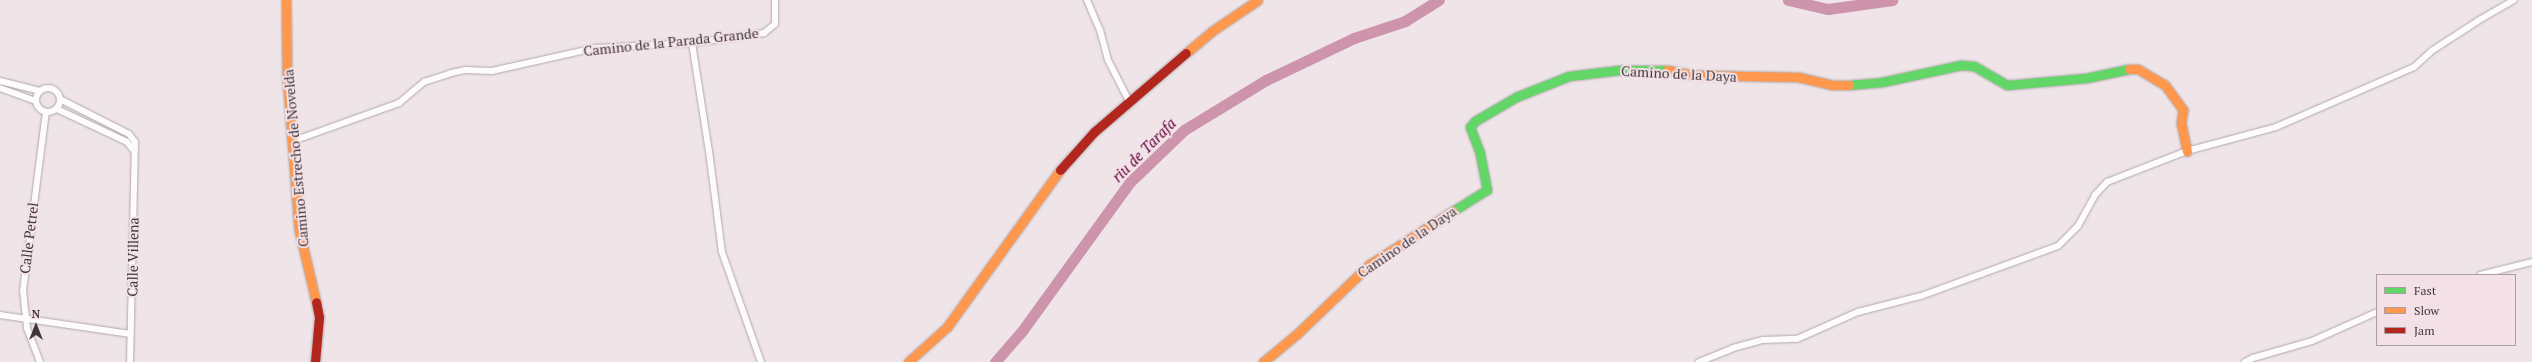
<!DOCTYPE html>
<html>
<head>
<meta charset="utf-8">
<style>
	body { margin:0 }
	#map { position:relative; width:2532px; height:362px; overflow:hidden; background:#efe5e8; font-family:"PT Serif",serif }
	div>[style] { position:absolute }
	.river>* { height:11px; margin:-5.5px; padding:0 5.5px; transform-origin:5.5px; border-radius:5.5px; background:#cd94ac }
	.roads { filter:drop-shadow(0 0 1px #b0a8aa) drop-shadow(0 0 1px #b0a8aa) }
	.street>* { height:6px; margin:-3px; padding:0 3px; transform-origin:3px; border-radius:3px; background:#fdfbfc }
	.street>.ring { margin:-3px; padding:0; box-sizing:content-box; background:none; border:6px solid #fdfbfc; border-radius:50% }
	.fast>* { height:9px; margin:-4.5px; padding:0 4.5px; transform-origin:4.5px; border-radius:4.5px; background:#63d668 }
	.slow>* { height:9px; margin:-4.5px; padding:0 4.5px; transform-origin:4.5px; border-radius:4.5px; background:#ff974d }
	.jam>* { height:9px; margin:-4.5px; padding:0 4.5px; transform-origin:4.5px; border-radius:4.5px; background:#b3261e }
	span { translate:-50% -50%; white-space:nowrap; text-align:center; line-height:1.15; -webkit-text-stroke:4px #f3e1e7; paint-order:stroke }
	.street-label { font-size:14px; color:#3e3739 }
	.water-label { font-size:15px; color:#600038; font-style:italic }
	.legend { position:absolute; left:2376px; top:274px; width:140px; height:72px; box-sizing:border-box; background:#f3e1e7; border:1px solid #ab9da1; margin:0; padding:5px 7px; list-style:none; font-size:12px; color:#3e3739 }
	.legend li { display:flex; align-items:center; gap:8px; height:20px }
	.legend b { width:20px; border:1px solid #ab9da1 }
	.north { position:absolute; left:16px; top:306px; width:40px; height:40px; -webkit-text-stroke:3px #f3e1e7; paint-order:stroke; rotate:0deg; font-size:11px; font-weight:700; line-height:16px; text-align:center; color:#3e3739 }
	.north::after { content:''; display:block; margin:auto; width:14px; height:18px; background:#3e3739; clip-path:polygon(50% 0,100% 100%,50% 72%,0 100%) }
</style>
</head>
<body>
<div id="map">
	<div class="river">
		<i style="left:1788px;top:0;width:41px;rotate:12.7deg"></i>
		<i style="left:1828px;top:9px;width:65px;rotate:-8deg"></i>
		<i style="left:995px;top:362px;width:41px;rotate:-48.9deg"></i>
		<i style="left:1022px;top:331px;width:184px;rotate:-54.1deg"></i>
		<i style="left:1130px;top:182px;width:75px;rotate:-43.9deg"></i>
		<i style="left:1184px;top:130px;width:96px;rotate:-31.4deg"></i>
		<i style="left:1266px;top:80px;width:98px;rotate:-25.5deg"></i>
		<i style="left:1354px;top:38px;width:54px;rotate:-18.4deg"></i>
		<i style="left:1405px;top:21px;width:40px;rotate:-32deg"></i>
	</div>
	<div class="roads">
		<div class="street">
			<i style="left:1087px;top:0;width:33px;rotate:67deg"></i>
			<i style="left:1100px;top:30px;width:31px;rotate:75deg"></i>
			<i style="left:1108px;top:60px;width:48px;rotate:62.9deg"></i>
			<i style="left:692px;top:43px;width:109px;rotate:81.1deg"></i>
			<i style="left:709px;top:151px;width:102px;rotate:82.7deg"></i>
			<i style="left:722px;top:252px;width:117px;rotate:70.5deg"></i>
			<i style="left:0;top:81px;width:41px;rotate:14deg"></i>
			<i class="ring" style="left:36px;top:88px;width:18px;height:18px"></i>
			<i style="left:0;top:88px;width:38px;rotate:20deg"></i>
			<i style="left:60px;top:99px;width:77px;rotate:26.9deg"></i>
			<i style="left:129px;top:134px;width:10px;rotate:53deg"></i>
			<i style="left:135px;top:142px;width:220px;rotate:91.3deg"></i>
			<i style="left:57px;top:109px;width:77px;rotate:25.2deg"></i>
			<i style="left:127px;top:142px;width:11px;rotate:52deg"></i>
			<i style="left:293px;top:141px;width:113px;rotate:-19.7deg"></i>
			<i style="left:399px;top:103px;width:33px;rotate:-40deg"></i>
			<i style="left:424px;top:82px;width:28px;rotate:-18deg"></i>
			<i style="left:451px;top:73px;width:14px;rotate:-12deg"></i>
			<i style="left:465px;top:70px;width:27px;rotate:2deg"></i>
			<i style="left:492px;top:71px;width:106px;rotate:-12.6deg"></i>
			<i style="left:595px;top:48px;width:97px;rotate:-3deg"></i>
			<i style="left:692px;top:43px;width:73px;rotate:-7.9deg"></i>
			<i style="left:764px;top:33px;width:14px;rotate:-39deg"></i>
			<i style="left:775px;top:24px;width:24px;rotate:-90deg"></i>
			<i style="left:2480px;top:275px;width:54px;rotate:-14deg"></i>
			<i style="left:0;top:315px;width:132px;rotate:8.3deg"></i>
			<i style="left:40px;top:362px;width:36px;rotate:-111deg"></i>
			<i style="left:27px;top:328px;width:37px;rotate:-96deg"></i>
			<i style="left:23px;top:291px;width:180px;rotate:-82.7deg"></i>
			<i style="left:1699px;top:362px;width:37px;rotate:-22deg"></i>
			<i style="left:1733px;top:348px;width:31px;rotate:-15deg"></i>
			<i style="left:1763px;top:340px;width:34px;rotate:-2deg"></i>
			<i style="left:1797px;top:339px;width:67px;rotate:-23.9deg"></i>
			<i style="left:1858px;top:312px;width:65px;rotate:-14.3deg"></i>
			<i style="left:1921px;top:296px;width:146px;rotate:-20.1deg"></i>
			<i style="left:2058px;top:246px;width:28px;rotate:-45deg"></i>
			<i style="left:2078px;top:226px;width:35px;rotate:-61deg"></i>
			<i style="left:2095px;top:195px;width:18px;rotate:-47deg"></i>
			<i style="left:2107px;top:182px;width:86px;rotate:-21.2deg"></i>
			<i style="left:2187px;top:151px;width:92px;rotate:-15.1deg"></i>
			<i style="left:2276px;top:127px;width:150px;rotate:-23.5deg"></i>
			<i style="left:2414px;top:67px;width:25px;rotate:-42deg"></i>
			<i style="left:2433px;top:50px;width:57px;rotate:-32.9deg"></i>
			<i style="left:2481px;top:19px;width:38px;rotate:-30deg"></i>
			<i style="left:2245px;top:362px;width:9px;rotate:-27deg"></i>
			<i style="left:2253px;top:358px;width:61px;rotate:-16.1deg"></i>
			<i style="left:2312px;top:341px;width:71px;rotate:-24deg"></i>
		</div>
		<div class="fast">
			<i style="left:1849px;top:85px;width:33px;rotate:-5deg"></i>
			<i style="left:1882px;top:82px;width:81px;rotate:-12.1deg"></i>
			<i style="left:1961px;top:65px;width:13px;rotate:4deg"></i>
			<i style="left:1974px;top:66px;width:38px;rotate:30deg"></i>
			<i style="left:2007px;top:85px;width:79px;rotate:-5.1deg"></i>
			<i style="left:2086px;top:78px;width:44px;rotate:-11.8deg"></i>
			<i style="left:1453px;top:211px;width:40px;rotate:-32deg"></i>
			<i style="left:1487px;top:190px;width:38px;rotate:-101deg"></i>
			<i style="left:1480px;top:153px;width:28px;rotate:-111deg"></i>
			<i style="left:1470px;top:127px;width:8px;rotate:-50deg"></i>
			<i style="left:1475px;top:121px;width:48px;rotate:-30.3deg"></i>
			<i style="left:1516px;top:97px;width:57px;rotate:-21.6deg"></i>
			<i style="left:1569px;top:76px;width:51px;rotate:-6.7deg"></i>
			<i style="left:1620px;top:70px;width:47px"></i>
		</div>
		<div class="slow">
			<i style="left:286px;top:0;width:78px;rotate:89.3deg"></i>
			<i style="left:287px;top:78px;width:152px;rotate:85.5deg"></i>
			<i style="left:299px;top:230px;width:74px;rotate:76.7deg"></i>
			<i style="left:1186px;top:53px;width:34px;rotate:-40deg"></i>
			<i style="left:1212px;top:31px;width:55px;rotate:-34deg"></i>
			<i style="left:2129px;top:69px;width:9px"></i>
			<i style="left:2138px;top:69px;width:31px;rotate:31deg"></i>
			<i style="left:2165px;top:85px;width:31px;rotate:54deg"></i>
			<i style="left:2183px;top:110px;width:13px;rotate:99deg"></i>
			<i style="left:2181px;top:123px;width:29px;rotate:78deg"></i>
			<i style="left:1667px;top:70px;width:26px;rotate:11deg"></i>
			<i style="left:1693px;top:75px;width:105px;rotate:1.1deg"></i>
			<i style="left:1798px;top:77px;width:35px;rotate:13deg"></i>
			<i style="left:1832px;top:85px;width:17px"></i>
			<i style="left:908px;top:362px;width:52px;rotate:-41.9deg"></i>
			<i style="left:947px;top:327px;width:193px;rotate:-54.3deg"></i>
			<i style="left:1263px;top:362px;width:45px;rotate:-39.6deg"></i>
			<i style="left:1298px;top:333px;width:100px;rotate:-43.8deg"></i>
			<i style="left:1370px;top:264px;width:98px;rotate:-32.6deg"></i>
		</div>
		<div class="jam">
			<i style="left:1060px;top:170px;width:51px;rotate:-48.2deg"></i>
			<i style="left:1094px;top:132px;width:121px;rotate:-40.7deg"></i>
			<i style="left:315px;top:362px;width:45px;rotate:-84.9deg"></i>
			<i style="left:319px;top:317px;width:15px;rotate:-101deg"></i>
		</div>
	</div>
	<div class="street-label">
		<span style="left:671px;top:42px;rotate:-6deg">Camino de la Parada Grande</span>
		<span style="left:1679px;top:74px;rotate:3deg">Camino de la Daya</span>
		<span style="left:296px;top:158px;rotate:-95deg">Camino Estrecho de Novelda</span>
		<span style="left:29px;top:238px;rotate:-83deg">Calle Petrel</span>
		<span style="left:1407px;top:242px;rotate:-34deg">Camino de la Daya</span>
		<span style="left:133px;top:257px;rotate:-89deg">Calle Villena</span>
	</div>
	<div class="water-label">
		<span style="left:1144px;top:150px;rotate:-45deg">riu de Tarafa</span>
	</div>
	<ul class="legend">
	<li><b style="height:5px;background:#63d668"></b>Fast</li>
	<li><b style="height:5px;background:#ff974d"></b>Slow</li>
	<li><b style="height:5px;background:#b3261e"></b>Jam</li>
	</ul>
	<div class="north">N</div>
</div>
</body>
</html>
